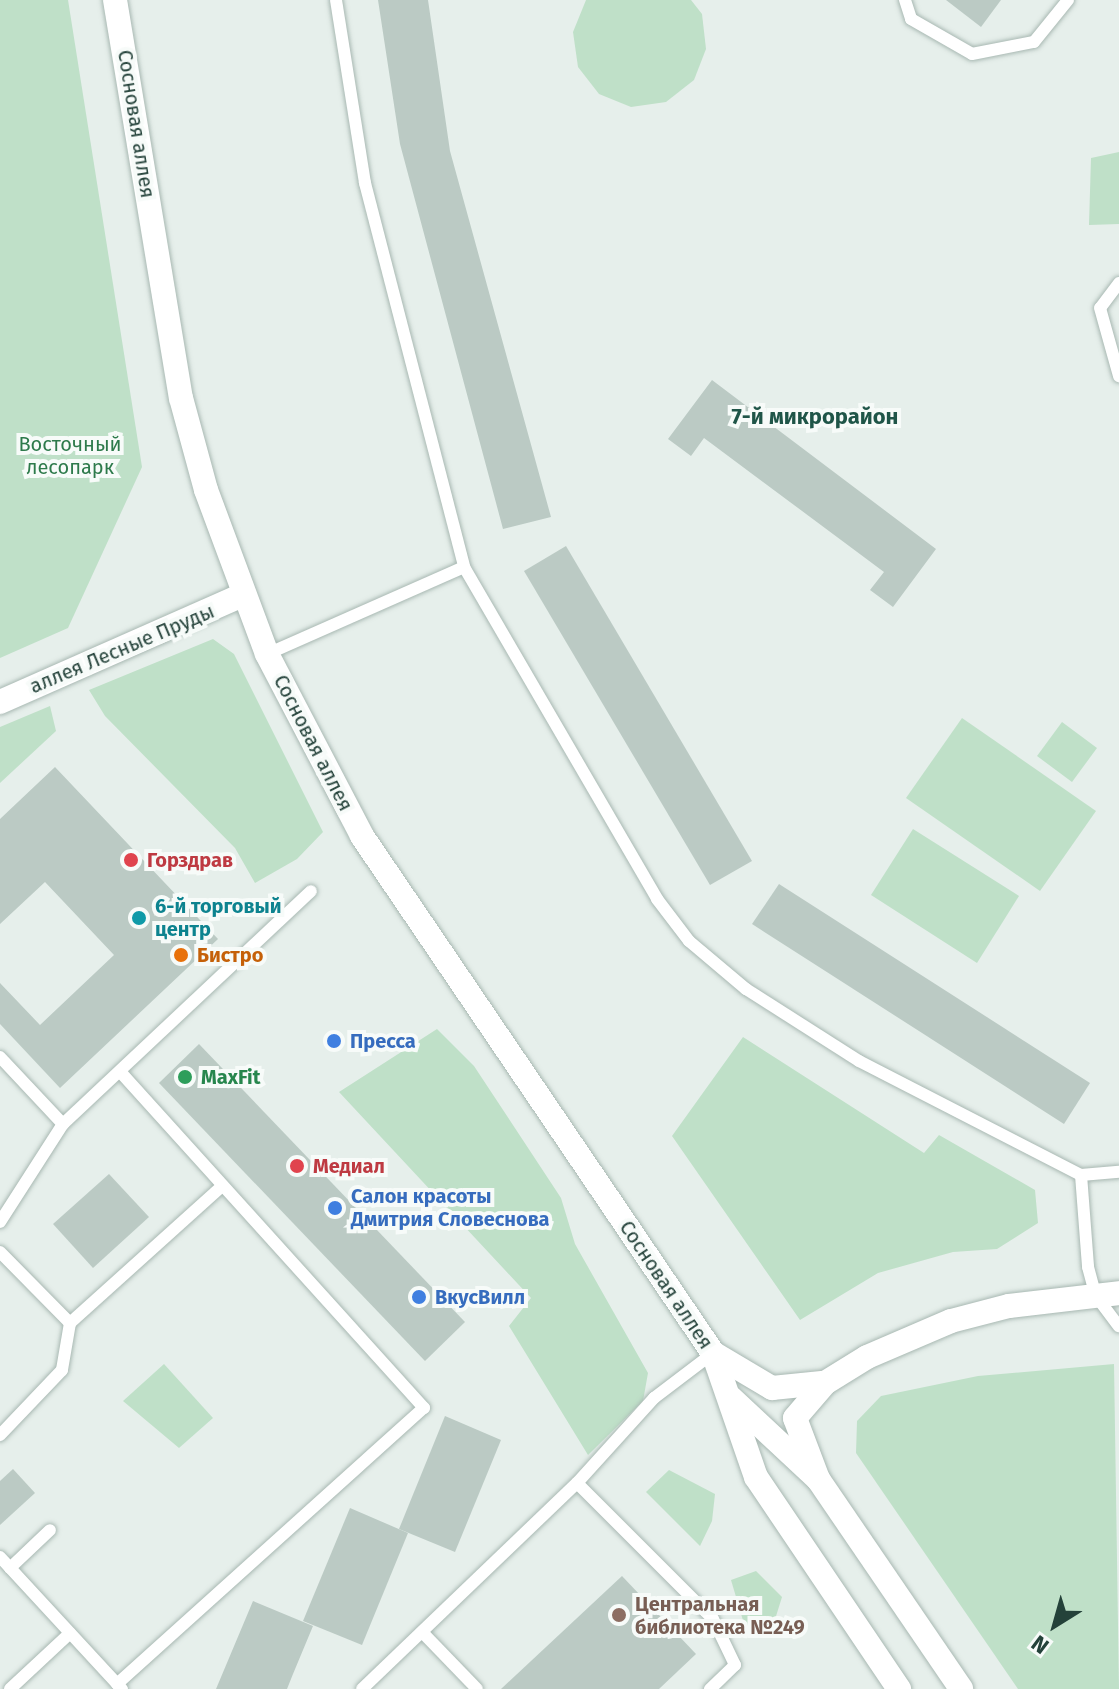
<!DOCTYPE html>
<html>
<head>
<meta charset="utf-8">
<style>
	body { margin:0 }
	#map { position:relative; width:1119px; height:1689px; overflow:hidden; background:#e6efeb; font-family:"Fira Sans",sans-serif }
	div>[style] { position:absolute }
	.green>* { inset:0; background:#bfe0c8 }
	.building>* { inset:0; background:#bbcac4 }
	.roads { filter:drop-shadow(0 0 2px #a8b8b2) drop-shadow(0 0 2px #a8b8b2) }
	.service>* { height:12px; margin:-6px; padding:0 6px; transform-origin:6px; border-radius:6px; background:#fff }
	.minor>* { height:24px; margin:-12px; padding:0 12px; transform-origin:12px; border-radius:12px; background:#fff }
	.tertiary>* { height:24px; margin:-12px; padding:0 12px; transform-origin:12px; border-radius:12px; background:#fff }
	.secondary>* { height:24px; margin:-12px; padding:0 12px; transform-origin:12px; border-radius:12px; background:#fff }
	.dots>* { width:22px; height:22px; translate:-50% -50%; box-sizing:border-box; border:4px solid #f7fbf9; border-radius:50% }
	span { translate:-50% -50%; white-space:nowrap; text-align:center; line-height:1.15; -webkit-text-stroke:8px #f7fbf9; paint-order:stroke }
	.street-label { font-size:20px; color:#24423a }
	.park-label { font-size:20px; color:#2d7a4b }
	.health-label { font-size:20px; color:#be3a42; font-weight:700 }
	.left { translate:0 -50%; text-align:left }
	.culture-label { font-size:20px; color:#0d838f; font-weight:700 }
	.food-label { font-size:20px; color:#c56008; font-weight:700 }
	.shop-label { font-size:20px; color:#366cbe; font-weight:700 }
	.leisure-label { font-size:20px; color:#27864d; font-weight:700 }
	.education-label { font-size:20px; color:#785e54; font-weight:700 }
	.neighbourhood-label { font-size:22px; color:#1f5548; font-weight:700 }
	.north { position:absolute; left:1015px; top:1585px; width:80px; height:80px; -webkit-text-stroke:6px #f7fbf9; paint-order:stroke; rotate:217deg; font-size:22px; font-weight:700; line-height:32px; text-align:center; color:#24423a }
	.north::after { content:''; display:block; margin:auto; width:28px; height:36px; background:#24423a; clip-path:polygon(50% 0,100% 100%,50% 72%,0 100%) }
</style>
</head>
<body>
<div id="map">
	<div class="green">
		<i style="clip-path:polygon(0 0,68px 0,142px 467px,68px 628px,0 658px)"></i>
		<i style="clip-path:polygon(586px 0,691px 0,702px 14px,706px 49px,694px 80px,666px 102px,631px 107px,599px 94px,578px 67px,573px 32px)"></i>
		<i style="clip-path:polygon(1119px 152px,1119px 224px,1089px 225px,1091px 158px)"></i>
		<i style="clip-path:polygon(213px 639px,234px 654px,323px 832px,297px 859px,255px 883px,235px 848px,105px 716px,89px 690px)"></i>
		<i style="clip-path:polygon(50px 706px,56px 731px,0 783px,0 727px)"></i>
		<i style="clip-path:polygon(962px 718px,1096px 811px,1040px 891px,906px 798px)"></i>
		<i style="clip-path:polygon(1062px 722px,1097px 748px,1072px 782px,1037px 756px)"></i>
		<i style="clip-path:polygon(913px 829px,1019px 896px,977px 963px,871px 895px)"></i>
		<i style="clip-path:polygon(437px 1029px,474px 1066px,561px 1198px,575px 1244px,648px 1373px,643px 1401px,588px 1455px,509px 1326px,531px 1298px,339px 1092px)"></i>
		<i style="clip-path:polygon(743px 1037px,924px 1153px,939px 1135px,1035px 1190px,1038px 1223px,997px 1249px,953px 1252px,878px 1273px,800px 1320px,672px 1136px)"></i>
		<i style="clip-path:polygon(164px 1364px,213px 1418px,179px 1448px,123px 1401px)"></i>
		<i style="clip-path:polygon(1114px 1364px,1119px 1689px,1018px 1689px,856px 1453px,857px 1421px,881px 1396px,978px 1376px)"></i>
		<i style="clip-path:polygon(669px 1470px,715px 1494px,712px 1521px,700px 1546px,646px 1492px)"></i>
		<i style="clip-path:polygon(756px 1571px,782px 1597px,772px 1629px,747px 1634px,731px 1580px)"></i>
	</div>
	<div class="building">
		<i style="clip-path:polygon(378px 0,428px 0,450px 151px,551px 517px,503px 529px,400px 144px)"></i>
		<i style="clip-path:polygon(946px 0,1001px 0,981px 27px)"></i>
		<i style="clip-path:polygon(712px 380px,936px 549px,893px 607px,870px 590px,884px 572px,704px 438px,691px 456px,668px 439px)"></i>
		<i style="clip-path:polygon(566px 546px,752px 861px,710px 885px,524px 571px)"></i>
		<i style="clip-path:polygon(55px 767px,218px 939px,60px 1088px,0 1024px,0 983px,40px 1025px,114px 955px,45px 882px,0 924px,0 819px)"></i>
		<i style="clip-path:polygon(779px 884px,1090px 1083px,1064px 1124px,752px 924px)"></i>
		<i style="clip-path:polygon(199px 1044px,465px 1322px,425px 1361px,159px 1083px)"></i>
		<i style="clip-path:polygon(109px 1174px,149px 1217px,93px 1268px,53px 1224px)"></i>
		<i style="clip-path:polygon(445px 1416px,501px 1440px,455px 1552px,399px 1529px)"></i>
		<i style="clip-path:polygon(13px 1469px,35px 1493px,0 1525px,0 1481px)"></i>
		<i style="clip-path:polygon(350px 1508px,408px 1533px,362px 1645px,303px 1621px)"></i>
		<i style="clip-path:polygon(622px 1576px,696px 1654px,659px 1689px,501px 1689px)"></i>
		<i style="clip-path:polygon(253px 1601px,313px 1626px,293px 1674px,287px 1689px,216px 1689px)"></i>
	</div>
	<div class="roads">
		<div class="service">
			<i style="left:336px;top:0;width:185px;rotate:81deg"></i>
			<i style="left:365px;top:183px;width:397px;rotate:75.5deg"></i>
			<i style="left:464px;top:567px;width:384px;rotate:59.8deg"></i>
			<i style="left:657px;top:899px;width:53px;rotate:52.7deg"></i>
			<i style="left:689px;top:941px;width:75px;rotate:40.1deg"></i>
			<i style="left:746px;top:989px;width:134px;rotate:32.5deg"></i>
			<i style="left:859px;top:1061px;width:250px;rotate:27.2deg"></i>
			<i style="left:1081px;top:1175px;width:38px;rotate:-5deg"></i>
			<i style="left:905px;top:0;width:20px;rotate:72deg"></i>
			<i style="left:911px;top:19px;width:70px;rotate:29.8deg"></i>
			<i style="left:972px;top:54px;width:63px;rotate:-11deg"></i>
			<i style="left:1034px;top:42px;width:54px;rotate:-51deg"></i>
			<i style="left:1119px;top:283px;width:31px;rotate:127deg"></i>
			<i style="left:1100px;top:308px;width:71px;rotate:74.4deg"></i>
			<i style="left:267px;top:654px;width:215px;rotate:-23.8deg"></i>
			<i style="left:0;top:1057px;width:92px;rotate:46.8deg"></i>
			<i style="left:1081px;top:1175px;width:92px;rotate:85.6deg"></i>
			<i style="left:1088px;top:1267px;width:30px;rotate:75deg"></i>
			<i style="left:1096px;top:1296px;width:38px;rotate:53deg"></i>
			<i style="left:0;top:1222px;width:117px;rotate:-57.3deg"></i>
			<i style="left:63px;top:1124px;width:340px;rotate:-43.2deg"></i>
			<i style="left:0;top:1252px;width:100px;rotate:45.4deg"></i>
			<i style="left:70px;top:1323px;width:48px;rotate:99.7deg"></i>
			<i style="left:62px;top:1370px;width:90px;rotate:133.6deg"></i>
			<i style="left:70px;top:1323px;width:203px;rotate:-42deg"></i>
			<i style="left:577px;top:1483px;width:192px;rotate:45deg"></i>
			<i style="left:713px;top:1619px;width:51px;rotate:64.4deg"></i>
			<i style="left:735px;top:1665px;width:35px;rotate:136deg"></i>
			<i style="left:0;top:1557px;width:180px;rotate:47.3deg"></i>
			<i style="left:10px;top:1568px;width:55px;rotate:-43.5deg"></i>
			<i style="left:422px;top:1632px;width:79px;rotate:46deg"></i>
			<i style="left:117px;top:1684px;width:413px;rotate:-42deg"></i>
			<i style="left:424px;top:1408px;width:452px;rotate:-132.1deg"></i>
			<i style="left:10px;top:1689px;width:82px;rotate:-43deg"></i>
			<i style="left:362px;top:1689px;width:298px;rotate:-43.8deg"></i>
			<i style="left:577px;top:1483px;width:115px;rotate:-47.8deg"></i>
			<i style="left:654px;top:1398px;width:74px;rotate:-37.3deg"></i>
		</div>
		<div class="minor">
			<i style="left:0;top:702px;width:266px;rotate:-23.8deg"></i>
		</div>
		<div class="tertiary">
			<i style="left:713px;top:1353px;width:69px;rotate:30.7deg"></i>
			<i style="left:772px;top:1388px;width:50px;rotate:-5.7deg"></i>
			<i style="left:818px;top:1479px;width:65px;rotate:-110.7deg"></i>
			<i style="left:795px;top:1418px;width:46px;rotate:-49.4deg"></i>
			<i style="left:825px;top:1383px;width:49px;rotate:-31.8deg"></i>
			<i style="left:867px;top:1357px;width:91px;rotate:-23.2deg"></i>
			<i style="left:951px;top:1321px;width:60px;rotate:-14.5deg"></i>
			<i style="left:1009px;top:1306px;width:111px;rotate:-6.7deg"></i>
		</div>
		<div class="secondary">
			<i style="left:115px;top:0;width:403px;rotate:80.6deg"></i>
			<i style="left:181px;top:398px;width:95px;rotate:74.8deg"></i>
			<i style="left:206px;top:490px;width:175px;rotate:69.6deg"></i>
			<i style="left:267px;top:654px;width:205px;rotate:62.4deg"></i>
			<i style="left:362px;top:836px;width:625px;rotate:55.83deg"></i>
			<i style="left:713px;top:1353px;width:131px;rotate:70.9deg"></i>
			<i style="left:756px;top:1477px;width:256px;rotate:56deg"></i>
			<i style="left:731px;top:1398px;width:119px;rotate:43deg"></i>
			<i style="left:818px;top:1479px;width:254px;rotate:55.7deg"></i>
		</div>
	</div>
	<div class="dots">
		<i style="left:131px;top:860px;background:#e0444e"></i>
		<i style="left:139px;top:918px;background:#0f9aa8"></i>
		<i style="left:181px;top:955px;background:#e8710a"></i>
		<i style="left:334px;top:1041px;background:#3f7fe0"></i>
		<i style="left:185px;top:1077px;background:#2e9e5b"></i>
		<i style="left:297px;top:1166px;background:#e0444e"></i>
		<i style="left:335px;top:1208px;background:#3f7fe0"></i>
		<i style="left:419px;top:1297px;background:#3f7fe0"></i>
		<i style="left:619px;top:1615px;background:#8d6e63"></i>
	</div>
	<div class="street-label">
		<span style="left:136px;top:124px;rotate:81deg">Сосновая аллея</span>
		<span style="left:122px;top:649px;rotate:-23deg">аллея Лесные Пруды</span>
		<span style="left:313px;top:743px;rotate:63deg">Сосновая аллея</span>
		<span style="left:666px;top:1285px;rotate:56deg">Сосновая аллея</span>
	</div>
	<div class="park-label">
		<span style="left:70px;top:456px">Восточный<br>лесопарк</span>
	</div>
	<div class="health-label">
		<span class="left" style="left:147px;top:860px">Горздрав</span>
		<span class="left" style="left:313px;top:1166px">Медиал</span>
	</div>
	<div class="culture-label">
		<span class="left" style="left:155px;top:918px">6-й торговый<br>центр</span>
	</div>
	<div class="food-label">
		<span class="left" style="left:197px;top:955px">Бистро</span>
	</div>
	<div class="shop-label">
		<span class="left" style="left:350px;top:1041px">Пресса</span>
		<span class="left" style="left:351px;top:1208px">Салон красоты<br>Дмитрия Словеснова</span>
		<span class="left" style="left:435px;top:1297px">ВкусВилл</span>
	</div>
	<div class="leisure-label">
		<span class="left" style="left:201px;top:1077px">MaxFit</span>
	</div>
	<div class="education-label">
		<span class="left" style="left:635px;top:1616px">Центральная<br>библиотека №249</span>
	</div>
	<div class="neighbourhood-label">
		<span style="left:815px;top:417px">7-й микрорайон</span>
	</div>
	<div class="north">N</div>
</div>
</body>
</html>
